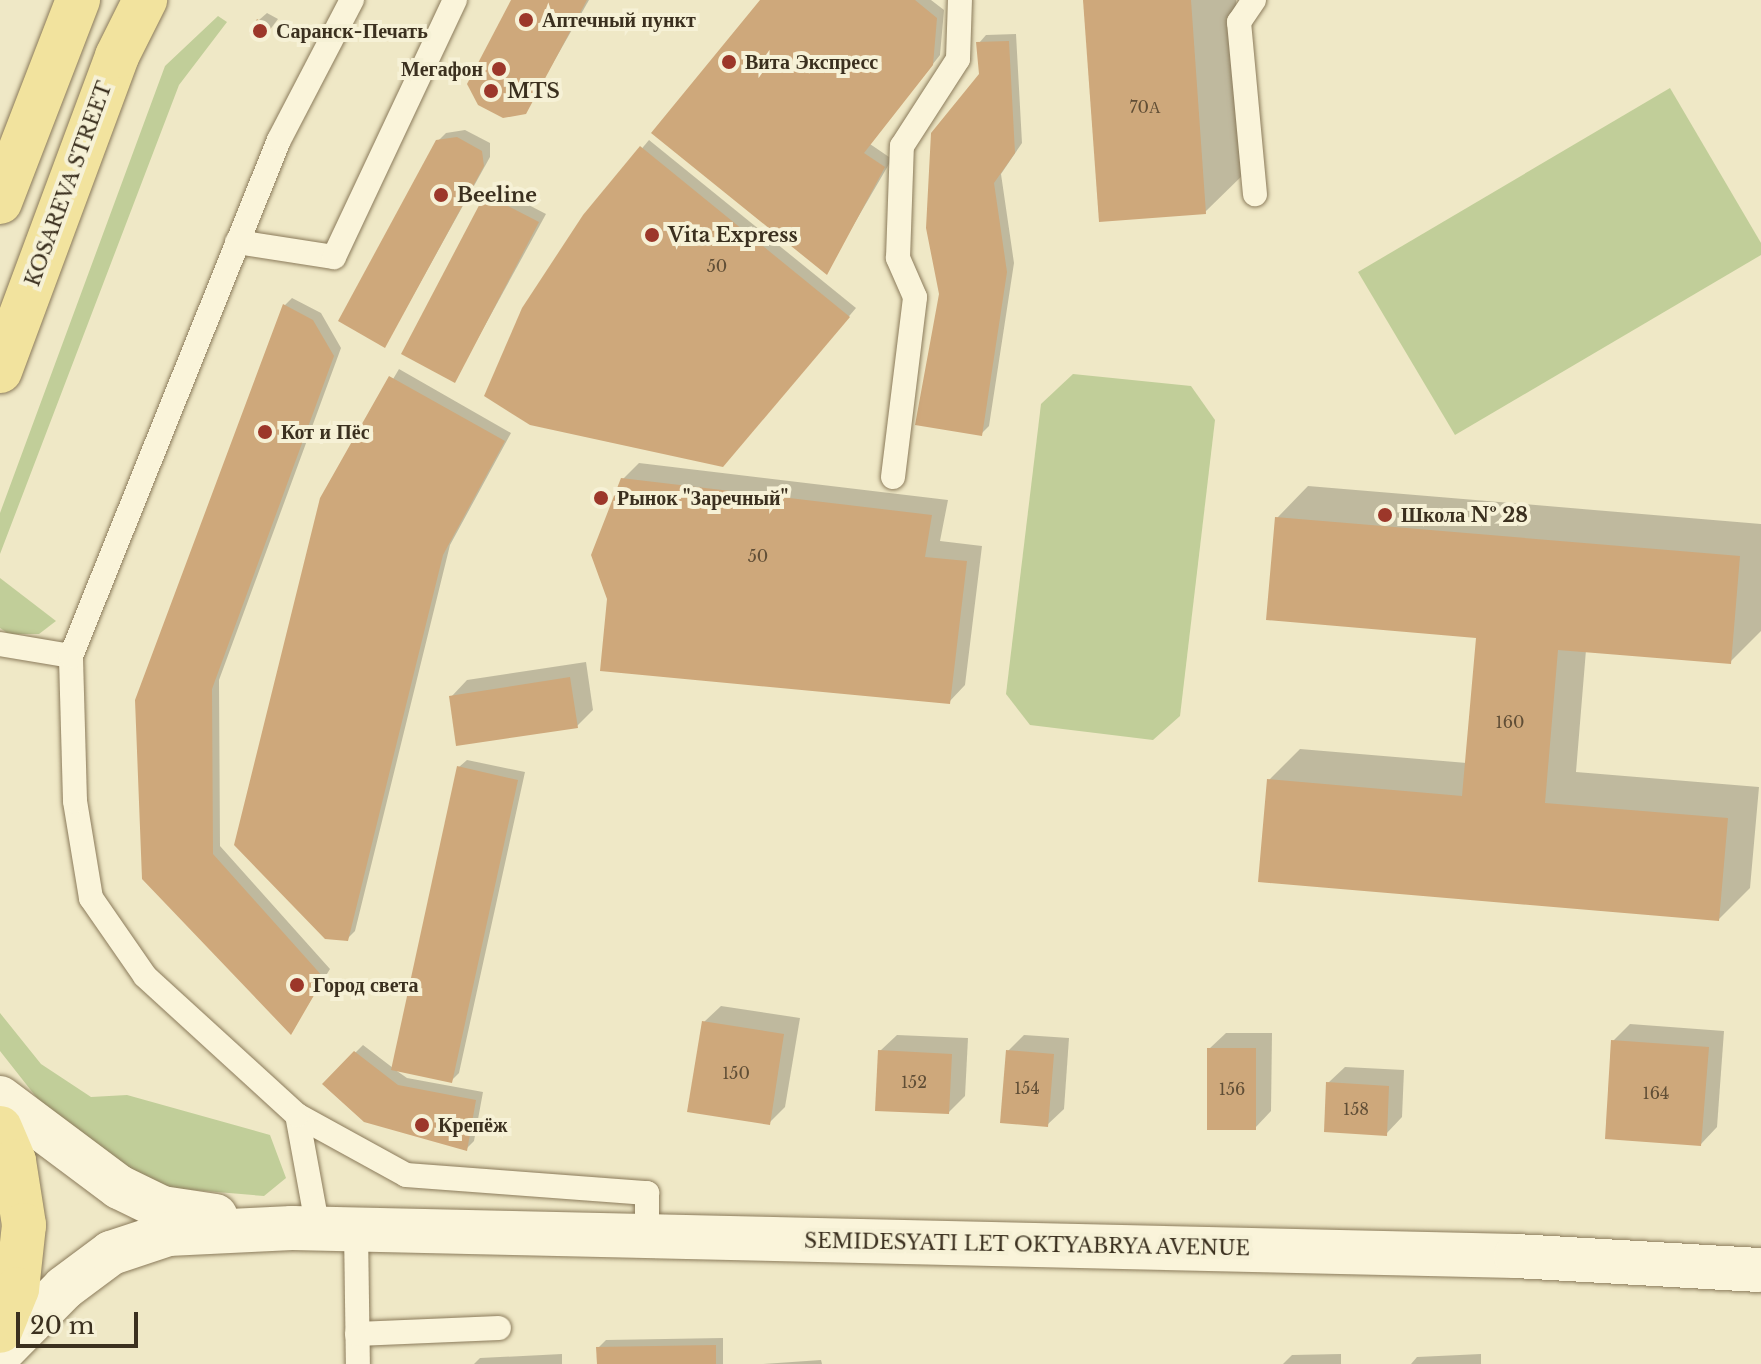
<!DOCTYPE html>
<html>
<head>
<meta charset="utf-8">
<style>
	body { margin:0 }
	#map { position:relative; width:1761px; height:1364px; overflow:hidden; background:#efe8c6; font-family:"Libre Baskerville",serif }
	div>[style] { position:absolute }
	.green>* { inset:0; background:#c1ce99 }
	.shadow>* { inset:0; background:#0003 }
	.building>* { inset:0; background:#cea87b }
	.roads { filter:drop-shadow(0 0 2px #8b7b5b) drop-shadow(0 0 2px #8b7b5b) }
	.lane>* { height:24px; margin:-12px; padding:0 12px; transform-origin:12px; border-radius:12px; background:#faf4da }
	.secondary>* { height:44px; margin:-22px; padding:0 22px; transform-origin:22px; border-radius:22px; background:#faf4da }
	.primary>* { height:44px; margin:-22px; padding:0 22px; transform-origin:22px; border-radius:22px; background:#f2e39e }
	.dots>* { width:22px; height:22px; translate:-50% -50%; box-sizing:border-box; border:4px solid #f6f1d6; border-radius:50% }
	span { translate:-50% -50%; white-space:nowrap; text-align:center; line-height:1.15; -webkit-text-stroke:8px #f6f1d6; paint-order:stroke }
	.number-label { font-size:16px; color:#604e36 }
	.number-label span { -webkit-text-stroke-width:0 }
	.poi-label { font-size:20px; color:#3b301f; font-weight:700 }
	.left { translate:0 -50%; text-align:left }
	.right { translate:-100% -50%; text-align:right }
	.street-label { font-size:20px; color:#3b301f }
	.scale { position:absolute; left:16px; top:1312px; width:122px; height:36px; box-sizing:border-box; border:4px solid #3b301f; border-top:0; padding-left:10px; font-size:24px; line-height:28px; white-space:nowrap; color:#3b301f; -webkit-text-stroke:6px #f6f1d6; paint-order:stroke }
</style>
</head>
<body>
<div id="map">
	<div class="green">
		<i style="clip-path:polygon(218px 16px,227px 22px,179px 85px,0 554px,0 513px,165px 66px)"></i>
		<i style="clip-path:polygon(1670px 88px,1761px 243px,1761px 255px,1455px 435px,1358px 272px)"></i>
		<i style="clip-path:polygon(1073px 374px,1191px 386px,1215px 420px,1180px 716px,1153px 740px,1030px 725px,1006px 694px,1041px 404px)"></i>
		<i style="clip-path:polygon(0 578px,56px 621px,39px 634px,9px 634px,0 628px)"></i>
		<i style="clip-path:polygon(0 1013px,41px 1064px,91px 1097px,127px 1095px,270px 1135px,286px 1178px,264px 1196px,157px 1187px,119px 1169px,37px 1098px,0 1051px)"></i>
	</div>
	<div class="shadow">
		<i style="clip-path:polygon(513px 0,589px 0,525px 112px)"></i>
		<i style="clip-path:polygon(762px 0,931px 0,944px 10px,940px 55px,870px 144px,892px 159px,826px 272px)"></i>
		<i style="clip-path:polygon(1085px 0,1236px 0,1248px 170px,1205px 212px)"></i>
		<i style="clip-path:polygon(267px 13px,278px 19px,263px 39px,259px 20px)"></i>
		<i style="clip-path:polygon(1016px 34px,1022px 143px,1001px 174px,1014px 263px,989px 426px,981px 434px,941px 294px,981px 74px,979px 43px,986px 35px)"></i>
		<i style="clip-path:polygon(465px 130px,490px 143px,490px 157px,385px 346px,437px 142px,446px 133px)"></i>
		<i style="clip-path:polygon(649px 140px,856px 308px,738px 447px,588px 213px)"></i>
		<i style="clip-path:polygon(494px 187px,546px 214px,455px 380px,404px 354px)"></i>
		<i style="clip-path:polygon(292px 298px,321px 313px,341px 348px,219px 680px,220px 846px,330px 969px,291px 1032px,137px 700px,285px 305px)"></i>
		<i style="clip-path:polygon(399px 369px,511px 433px,450px 545px,355px 931px,347px 939px,322px 499px)"></i>
		<i style="clip-path:polygon(639px 463px,948px 500px,940px 541px,982px 546px,965px 685px,949px 702px,622px 480px)"></i>
		<i style="clip-path:polygon(1308px 486px,1761px 524px,1761px 631px,1730px 662px,1586px 650px,1576px 772px,1759px 787px,1750px 888px,1719px 919px,1269px 780px,1300px 749px,1467px 763px,1478px 636px,1277px 518px)"></i>
		<i style="clip-path:polygon(586px 662px,593px 710px,577px 726px,451px 697px,467px 680px)"></i>
		<i style="clip-path:polygon(467px 760px,525px 772px,459px 1073px,451px 1081px,394px 1069px,407px 1078px,483px 1092px,474px 1141px,467px 1148px,324px 1084px,363px 1045px,393px 1068px,459px 767px)"></i>
		<i style="clip-path:polygon(721px 1006px,800px 1018px,785px 1107px,769px 1123px,704px 1022px)"></i>
		<i style="clip-path:polygon(1630px 1024px,1724px 1031px,1717px 1127px,1701px 1144px,1613px 1041px)"></i>
		<i style="clip-path:polygon(1226px 1033px,1272px 1033px,1271px 1111px,1255px 1128px,1209px 1049px)"></i>
		<i style="clip-path:polygon(897px 1035px,968px 1038px,965px 1096px,949px 1112px,880px 1051px)"></i>
		<i style="clip-path:polygon(1024px 1035px,1069px 1038px,1064px 1109px,1047px 1125px,1008px 1051px)"></i>
		<i style="clip-path:polygon(1345px 1067px,1404px 1070px,1402px 1117px,1386px 1134px,1328px 1083px)"></i>
		<i style="clip-path:polygon(723px 1338px,723px 1364px,599px 1364px,598px 1348px,606px 1340px)"></i>
		<i style="clip-path:polygon(562px 1354px,562px 1364px,474px 1364px,480px 1358px)"></i>
		<i style="clip-path:polygon(1341px 1354px,1341px 1364px,1283px 1364px,1292px 1355px)"></i>
		<i style="clip-path:polygon(1481px 1354px,1481px 1364px,1411px 1364px,1417px 1357px)"></i>
		<i style="clip-path:polygon(821px 1360px,822px 1364px,763px 1364px)"></i>
	</div>
	<div class="building">
		<i style="clip-path:polygon(511px 0,587px 0,526px 114px,503px 118px,478px 105px,467px 84px)"></i>
		<i style="clip-path:polygon(760px 0,915px 0,937px 18px,933px 65px,864px 153px,885px 167px,827px 275px,651px 133px)"></i>
		<i style="clip-path:polygon(1083px 0,1191px 0,1206px 214px,1099px 222px)"></i>
		<i style="clip-path:polygon(257px 19px,271px 28px,263px 41px,249px 33px)"></i>
		<i style="clip-path:polygon(1009px 41px,1015px 153px,994px 183px,1007px 272px,982px 436px,915px 425px,939px 294px,926px 228px,931px 133px,979px 74px,976px 42px)"></i>
		<i style="clip-path:polygon(457px 137px,482px 151px,484px 166px,385px 348px,338px 321px,436px 140px)"></i>
		<i style="clip-path:polygon(640px 146px,850px 317px,723px 467px,530px 425px,484px 396px,522px 308px,583px 215px)"></i>
		<i style="clip-path:polygon(485px 194px,539px 222px,455px 383px,401px 354px)"></i>
		<i style="clip-path:polygon(283px 304px,313px 320px,334px 356px,212px 689px,213px 854px,324px 978px,291px 1035px,142px 879px,135px 700px)"></i>
		<i style="clip-path:polygon(389px 376px,505px 441px,443px 555px,348px 941px,325px 939px,234px 845px,320px 498px)"></i>
		<i style="clip-path:polygon(621px 478px,932px 515px,925px 557px,967px 561px,950px 704px,600px 671px,607px 599px,591px 555px)"></i>
		<i style="clip-path:polygon(1275px 517px,1740px 556px,1731px 664px,1558px 650px,1545px 803px,1728px 818px,1719px 921px,1258px 882px,1267px 779px,1462px 796px,1476px 638px,1266px 620px)"></i>
		<i style="clip-path:polygon(570px 677px,578px 728px,456px 746px,449px 696px)"></i>
		<i style="clip-path:polygon(457px 766px,518px 780px,452px 1083px,391px 1070px)"></i>
		<i style="clip-path:polygon(702px 1021px,784px 1034px,770px 1125px,687px 1112px)"></i>
		<i style="clip-path:polygon(1611px 1040px,1709px 1047px,1701px 1146px,1605px 1139px)"></i>
		<i style="clip-path:polygon(1207px 1048px,1256px 1048px,1256px 1130px,1207px 1130px)"></i>
		<i style="clip-path:polygon(878px 1050px,952px 1054px,949px 1114px,875px 1111px)"></i>
		<i style="clip-path:polygon(1006px 1050px,1054px 1054px,1048px 1127px,1000px 1123px)"></i>
		<i style="clip-path:polygon(354px 1051px,398px 1085px,476px 1100px,467px 1151px,364px 1122px,322px 1084px)"></i>
		<i style="clip-path:polygon(1326px 1082px,1389px 1086px,1387px 1136px,1324px 1132px)"></i>
		<i style="clip-path:polygon(716px 1345px,716px 1364px,597px 1364px,596px 1347px)"></i>
	</div>
	<div class="roads">
		<div class="lane">
			<i style="left:1254px;top:0;width:27px;rotate:124deg"></i>
			<i style="left:1239px;top:22px;width:173px;rotate:84.7deg"></i>
			<i style="left:237px;top:242px;width:98px;rotate:8.8deg"></i>
			<i style="left:334px;top:257px;width:284px;rotate:-64.8deg"></i>
			<i style="left:893px;top:477px;width:181px;rotate:-83deg"></i>
			<i style="left:915px;top:297px;width:43px;rotate:-113.6deg"></i>
			<i style="left:898px;top:258px;width:112px;rotate:-88deg"></i>
			<i style="left:902px;top:146px;width:103px;rotate:-57.2deg"></i>
			<i style="left:958px;top:59px;width:59px;rotate:-88.1deg"></i>
			<i style="left:0;top:644px;width:72px;rotate:9.6deg"></i>
			<i style="left:297px;top:1115px;width:124px;rotate:28.8deg"></i>
			<i style="left:406px;top:1175px;width:242px;rotate:4.3deg"></i>
			<i style="left:647px;top:1193px;width:43px;rotate:90deg"></i>
			<i style="left:318px;top:1229px;width:116px;rotate:-100.4deg"></i>
			<i style="left:297px;top:1115px;width:206px;rotate:-137.6deg"></i>
			<i style="left:145px;top:976px;width:95px;rotate:-124.7deg"></i>
			<i style="left:91px;top:898px;width:98px;rotate:-99.4deg"></i>
			<i style="left:75px;top:801px;width:145px;rotate:-91.6deg"></i>
			<i style="left:71px;top:656px;width:556px;rotate:-68.05deg"></i>
			<i style="left:279px;top:140px;width:158px;rotate:-62.5deg"></i>
			<i style="left:356px;top:1229px;width:135px;rotate:89.2deg"></i>
			<i style="left:357px;top:1334px;width:142px;rotate:-2.4deg"></i>
		</div>
		<div class="secondary">
			<i style="left:0;top:1098px;width:149px;rotate:36.8deg"></i>
			<i style="left:119px;top:1187px;width:48px;rotate:26deg"></i>
			<i style="left:162px;top:1208px;width:54px;rotate:8.6deg"></i>
			<i style="left:0;top:1353px;width:91px;rotate:-45.4deg"></i>
			<i style="left:64px;top:1288px;width:59px;rotate:-36.7deg"></i>
			<i style="left:111px;top:1253px;width:60px;rotate:-18.4deg"></i>
			<i style="left:168px;top:1234px;width:124px;rotate:-2.8deg"></i>
			<i style="left:292px;top:1228px;width:1224px;rotate:1.31deg"></i>
			<i style="left:1516px;top:1256px;width:245px;rotate:3.3deg"></i>
		</div>
		<div class="primary">
			<i style="left:0;top:202px;width:217px;rotate:-68.9deg"></i>
			<i style="left:0;top:371px;width:336px;rotate:-69.6deg"></i>
			<i style="left:117px;top:56px;width:63px;rotate:-63.4deg"></i>
			<i style="left:0;top:1128px;width:36px;rotate:67deg"></i>
			<i style="left:14px;top:1161px;width:65px;rotate:81.1deg"></i>
			<i style="left:24px;top:1225px;width:64px;rotate:96.2deg"></i>
			<i style="left:17px;top:1289px;width:45px;rotate:112deg"></i>
		</div>
	</div>
	<div class="dots">
		<i style="left:526px;top:20px;background:#9c372a"></i>
		<i style="left:260px;top:31px;background:#9c372a"></i>
		<i style="left:729px;top:62px;background:#9c372a"></i>
		<i style="left:499px;top:69px;background:#9c372a"></i>
		<i style="left:491px;top:91px;background:#9c372a"></i>
		<i style="left:441px;top:195px;background:#9c372a"></i>
		<i style="left:652px;top:235px;background:#9c372a"></i>
		<i style="left:265px;top:432px;background:#9c372a"></i>
		<i style="left:601px;top:498px;background:#9c372a"></i>
		<i style="left:1385px;top:515px;background:#9c372a"></i>
		<i style="left:297px;top:985px;background:#9c372a"></i>
		<i style="left:422px;top:1125px;background:#9c372a"></i>
	</div>
	<div class="number-label">
		<span style="left:1145px;top:107px">70А</span>
		<span style="left:717px;top:266px">50</span>
		<span style="left:758px;top:556px">50</span>
		<span style="left:1510px;top:722px">160</span>
		<span style="left:736px;top:1073px">150</span>
		<span style="left:914px;top:1082px">152</span>
		<span style="left:1027px;top:1088px">154</span>
		<span style="left:1232px;top:1089px">156</span>
		<span style="left:1656px;top:1093px">164</span>
		<span style="left:1356px;top:1109px">158</span>
	</div>
	<div class="poi-label">
		<span class="left" style="left:542px;top:20px">Аптечный пункт</span>
		<span class="left" style="left:276px;top:31px">Саранск-Печать</span>
		<span class="left" style="left:745px;top:62px">Вита Экспресс</span>
		<span class="right" style="left:483px;top:69px">Мегафон</span>
		<span class="left" style="left:507px;top:91px">MTS</span>
		<span class="left" style="left:457px;top:195px">Beeline</span>
		<span class="left" style="left:668px;top:235px">Vita Express</span>
		<span class="left" style="left:281px;top:432px">Кот и Пёс</span>
		<span class="left" style="left:617px;top:498px">Рынок "Заречный"</span>
		<span class="left" style="left:1401px;top:515px">Школа № 28</span>
		<span class="left" style="left:313px;top:985px">Город света</span>
		<span class="left" style="left:438px;top:1125px">Крепёж</span>
	</div>
	<div class="street-label">
		<span style="left:69px;top:184px;rotate:-70deg">KOSAREVA STREET</span>
		<span style="left:1027px;top:1245px;rotate:1deg">SEMIDESYATI LET OKTYABRYA AVENUE</span>
	</div>
	<div class="scale">20 m</div>
</div>
</body>
</html>
